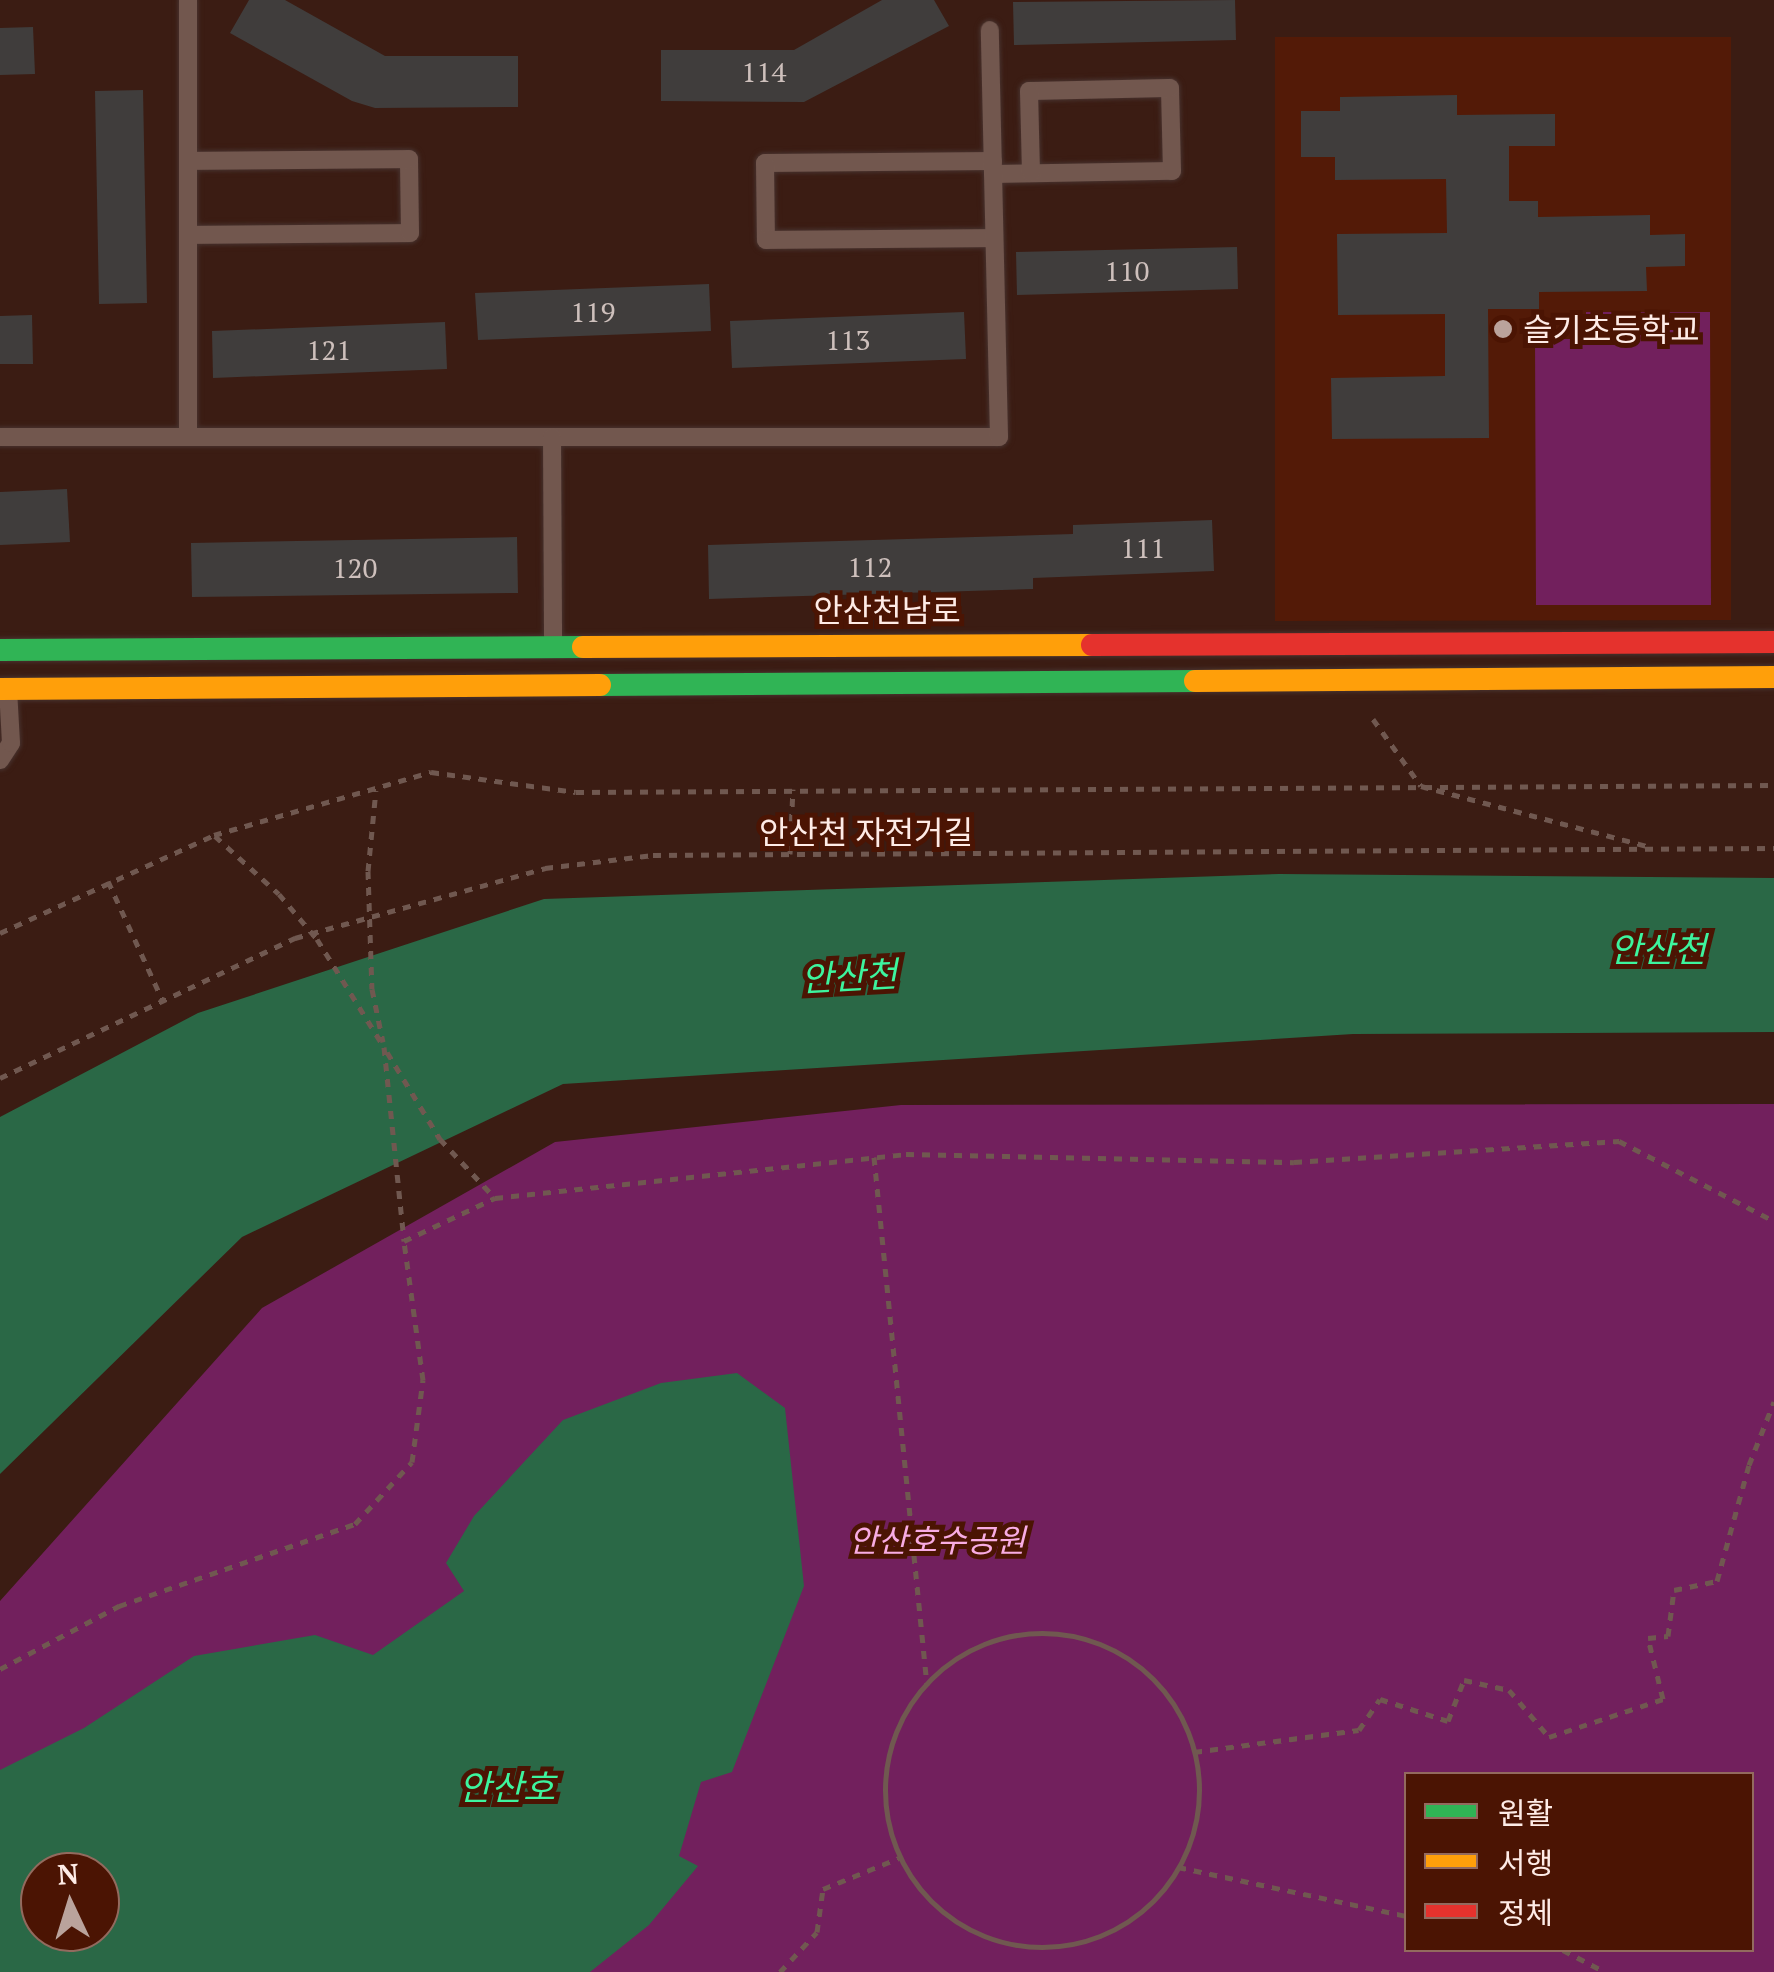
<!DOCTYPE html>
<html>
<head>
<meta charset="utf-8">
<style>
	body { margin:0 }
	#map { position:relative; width:1774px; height:1972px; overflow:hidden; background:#3b1c13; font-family:"PT Serif","Noto Sans KR",serif }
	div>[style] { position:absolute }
	.built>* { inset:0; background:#531a07 }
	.green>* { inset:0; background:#72205d }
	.water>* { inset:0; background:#2a6846 }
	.building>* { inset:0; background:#403d3c }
	.path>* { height:5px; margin-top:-2.5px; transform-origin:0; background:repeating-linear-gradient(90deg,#705850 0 8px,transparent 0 16px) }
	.path>.ring { margin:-2.5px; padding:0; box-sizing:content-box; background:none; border:5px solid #705850; border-radius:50% }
	.roads { filter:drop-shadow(0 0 2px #47322e) drop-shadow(0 0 2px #47322e) }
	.lane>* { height:18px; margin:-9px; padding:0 9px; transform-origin:9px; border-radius:9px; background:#72574e }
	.fast>* { height:22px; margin:-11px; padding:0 11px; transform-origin:11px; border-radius:11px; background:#30b455 }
	.slow>* { height:22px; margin:-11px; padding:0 11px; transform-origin:11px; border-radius:11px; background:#ff9f0a }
	.jam>* { height:22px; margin:-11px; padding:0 11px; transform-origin:11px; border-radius:11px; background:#e5322d }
	.path-bridge>* { height:5px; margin-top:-2.5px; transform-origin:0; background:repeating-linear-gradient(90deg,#705850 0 8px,transparent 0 16px) }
	.dots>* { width:28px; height:28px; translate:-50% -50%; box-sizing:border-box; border:5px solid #4b1403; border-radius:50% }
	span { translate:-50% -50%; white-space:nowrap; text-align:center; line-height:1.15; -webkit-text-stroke:10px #4b1403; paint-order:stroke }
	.number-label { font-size:28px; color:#cec0bc }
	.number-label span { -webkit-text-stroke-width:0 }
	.poi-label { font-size:32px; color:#feebe6 }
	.left { translate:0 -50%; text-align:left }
	.street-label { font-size:32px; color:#feebe6 }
	.park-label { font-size:32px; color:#f8ace3; font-style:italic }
	.water-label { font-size:35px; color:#3df49e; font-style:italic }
	.legend { position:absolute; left:1404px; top:1772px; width:350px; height:180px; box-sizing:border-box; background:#4b1403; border:2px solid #936a5e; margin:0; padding:12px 18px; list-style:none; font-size:30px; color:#feebe6 }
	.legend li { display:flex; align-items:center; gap:20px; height:50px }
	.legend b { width:50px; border:2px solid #936a5e }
	.north { position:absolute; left:20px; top:1852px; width:100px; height:100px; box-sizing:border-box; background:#4b1403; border:2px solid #936a5e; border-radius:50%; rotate:356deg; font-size:28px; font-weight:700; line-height:40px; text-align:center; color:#feebe6 }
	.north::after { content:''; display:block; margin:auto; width:35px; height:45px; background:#baa39c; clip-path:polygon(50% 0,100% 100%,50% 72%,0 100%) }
</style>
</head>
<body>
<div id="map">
	<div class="built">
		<i style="clip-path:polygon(1275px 37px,1731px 37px,1731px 620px,1275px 621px)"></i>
	</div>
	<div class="green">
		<i style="clip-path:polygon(1586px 312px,1710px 312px,1711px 605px,1536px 605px,1535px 339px,1586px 339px)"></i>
		<i style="clip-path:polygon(evenodd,1774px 1104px,1774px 1972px,0 1972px,0 1601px,262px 1308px,555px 1142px,901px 1105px,1774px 1104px,1406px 1774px,1752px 1774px,1752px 1950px,1406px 1950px,1406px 1774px,1774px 1104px,40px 1872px,100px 1872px,100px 1932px,40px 1932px,40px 1872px)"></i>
	</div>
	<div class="water">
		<i style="clip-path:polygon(1279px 874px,1774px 878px,1774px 1032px,1353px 1034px,563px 1084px,242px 1237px,0 1474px,0 1117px,198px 1013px,544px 899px)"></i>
		<i style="clip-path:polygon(evenodd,737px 1373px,785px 1408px,804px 1586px,732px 1772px,701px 1782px,679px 1856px,698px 1866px,649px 1925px,590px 1972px,0 1972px,0 1770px,84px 1728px,194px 1656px,315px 1635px,373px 1655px,464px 1591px,446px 1563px,474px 1516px,563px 1420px,661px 1383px,737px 1373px,100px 1872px,100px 1932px,40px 1932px,40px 1872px,100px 1872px)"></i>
	</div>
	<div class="building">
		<i style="clip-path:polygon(249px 0,285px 0,385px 56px,518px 56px,518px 107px,375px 108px,352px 101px,230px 33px)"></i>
		<i style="clip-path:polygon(882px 0,934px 0,949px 26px,804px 102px,661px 101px,661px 50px,794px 50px)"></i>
		<i style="clip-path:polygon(1235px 0,1236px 40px,1014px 45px,1013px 2px)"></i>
		<i style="clip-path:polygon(33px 27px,35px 74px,0 75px,0 28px)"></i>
		<i style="clip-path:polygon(143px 90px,147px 303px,99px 304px,95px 91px)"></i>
		<i style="clip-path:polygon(1457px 95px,1457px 115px,1555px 114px,1555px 146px,1509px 146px,1509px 201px,1538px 201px,1538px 217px,1650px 215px,1650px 235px,1685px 234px,1685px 266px,1646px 267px,1647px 291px,1539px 292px,1539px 309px,1488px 309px,1489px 438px,1332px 439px,1331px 378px,1445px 376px,1445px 314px,1338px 315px,1337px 234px,1447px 233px,1446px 179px,1335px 180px,1335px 157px,1301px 157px,1301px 111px,1340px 111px,1340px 97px)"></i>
		<i style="clip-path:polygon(1237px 247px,1238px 289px,1017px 295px,1016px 252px)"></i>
		<i style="clip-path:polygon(709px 284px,711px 331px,478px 340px,475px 293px)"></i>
		<i style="clip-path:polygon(964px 312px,966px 359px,732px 368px,730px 321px)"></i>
		<i style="clip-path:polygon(32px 315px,33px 364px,0 364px,0 316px)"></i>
		<i style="clip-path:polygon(445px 322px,447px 369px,213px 378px,212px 331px)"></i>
		<i style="clip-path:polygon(67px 489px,70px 542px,0 545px,0 492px)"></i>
		<i style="clip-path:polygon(1212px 520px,1214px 571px,1033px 578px,1033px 589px,709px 599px,708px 545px,1073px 534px,1073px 525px)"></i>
		<i style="clip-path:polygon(517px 537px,518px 593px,192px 597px,191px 543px)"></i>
	</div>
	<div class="path">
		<i style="left:1373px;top:719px;width:82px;rotate:54.4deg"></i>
		<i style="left:1421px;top:786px;width:237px;rotate:14.9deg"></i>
		<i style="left:215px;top:836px;width:86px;rotate:42.2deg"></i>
		<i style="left:790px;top:854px;width:65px;rotate:-87.4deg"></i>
		<i style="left:368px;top:871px;width:81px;rotate:-84.4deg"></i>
		<i style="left:108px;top:881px;width:130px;rotate:65.4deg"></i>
		<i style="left:0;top:933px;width:235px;rotate:-24.6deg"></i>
		<i style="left:214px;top:835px;width:226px;rotate:-16.2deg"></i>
		<i style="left:431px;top:772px;width:146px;rotate:7.9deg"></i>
		<i style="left:576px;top:792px;width:1198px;rotate:-0.33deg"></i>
		<i style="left:0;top:1078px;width:327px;rotate:-25.4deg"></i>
		<i style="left:295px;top:938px;width:260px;rotate:-15.6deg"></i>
		<i style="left:545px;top:868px;width:109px;rotate:-6.9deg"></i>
		<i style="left:653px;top:855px;width:1121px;rotate:-0.36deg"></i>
		<i style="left:874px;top:1157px;width:531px;rotate:84.27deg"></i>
		<i class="ring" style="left:885px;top:1633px;width:309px;height:309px"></i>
		<i style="left:0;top:1669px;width:135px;rotate:-27.9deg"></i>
		<i style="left:119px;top:1606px;width:250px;rotate:-19.2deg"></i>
		<i style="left:355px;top:1524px;width:84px;rotate:-47.4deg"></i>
		<i style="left:412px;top:1462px;width:83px;rotate:-82.4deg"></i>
		<i style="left:423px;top:1380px;width:140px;rotate:-97.8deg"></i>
		<i style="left:404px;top:1241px;width:101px;rotate:-25.3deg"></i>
		<i style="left:495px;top:1198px;width:413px;rotate:-6.1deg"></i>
		<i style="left:906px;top:1154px;width:388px;rotate:1.2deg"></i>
		<i style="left:1294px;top:1162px;width:326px;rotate:-3.7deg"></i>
		<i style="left:1619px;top:1141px;width:174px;rotate:27.3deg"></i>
		<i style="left:1194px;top:1752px;width:166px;rotate:-7.6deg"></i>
		<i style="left:1359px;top:1730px;width:37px;rotate:-56deg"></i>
		<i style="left:1380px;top:1699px;width:71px;rotate:17.9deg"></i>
		<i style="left:1448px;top:1721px;width:44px;rotate:-68.7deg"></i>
		<i style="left:1464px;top:1680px;width:46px;rotate:12.5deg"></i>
		<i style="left:1509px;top:1690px;width:62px;rotate:49.6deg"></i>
		<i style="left:1549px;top:1737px;width:120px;rotate:-18.4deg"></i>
		<i style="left:1663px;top:1699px;width:63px;rotate:-103.8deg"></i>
		<i style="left:1648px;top:1638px;width:20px;rotate:-6deg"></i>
		<i style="left:1668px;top:1636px;width:46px;rotate:-82.6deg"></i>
		<i style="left:1674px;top:1590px;width:44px;rotate:-11.8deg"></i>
		<i style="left:1717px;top:1581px;width:120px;rotate:-74.6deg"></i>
		<i style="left:1749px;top:1465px;width:68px;rotate:-68.4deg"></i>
		<i style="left:1178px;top:1867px;width:233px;rotate:12.1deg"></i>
		<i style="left:1563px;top:1950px;width:47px;rotate:27.6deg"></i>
		<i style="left:780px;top:1972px;width:54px;rotate:-47.2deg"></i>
		<i style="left:817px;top:1932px;width:43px;rotate:-82.1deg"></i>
		<i style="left:823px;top:1889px;width:82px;rotate:-22.2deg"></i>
	</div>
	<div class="roads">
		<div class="lane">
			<i style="left:993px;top:161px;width:228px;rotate:179.5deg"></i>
			<i style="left:765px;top:163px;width:77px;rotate:89.3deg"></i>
			<i style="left:766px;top:240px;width:228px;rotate:-0.5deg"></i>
			<i style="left:993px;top:174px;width:179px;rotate:-1deg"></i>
			<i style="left:1172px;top:171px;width:83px;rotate:-91.4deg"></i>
			<i style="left:1170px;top:88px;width:141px;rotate:178.8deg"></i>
			<i style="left:1029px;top:91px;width:82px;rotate:88.6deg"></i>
			<i style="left:188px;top:235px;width:222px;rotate:-0.5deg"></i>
			<i style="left:410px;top:233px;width:74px;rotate:-90.8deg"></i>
			<i style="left:409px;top:159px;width:221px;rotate:179.5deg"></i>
			<i style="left:0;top:437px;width:999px"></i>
			<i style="left:999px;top:437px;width:407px;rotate:-91.3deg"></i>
			<i style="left:188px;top:437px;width:437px;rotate:-90deg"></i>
			<i style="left:552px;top:437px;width:210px;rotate:89.7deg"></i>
			<i style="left:0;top:760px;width:20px;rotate:-57deg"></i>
			<i style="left:11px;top:743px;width:53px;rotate:-93.2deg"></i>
		</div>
		<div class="fast">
			<i style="left:0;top:650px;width:583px;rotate:-0.29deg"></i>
			<i style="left:600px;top:685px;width:595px;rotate:-0.39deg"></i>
		</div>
		<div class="slow">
			<i style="left:583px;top:647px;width:509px;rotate:-0.23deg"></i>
			<i style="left:1195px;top:681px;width:579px;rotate:-0.4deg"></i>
			<i style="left:0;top:689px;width:600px;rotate:-0.38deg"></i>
		</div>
		<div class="jam">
			<i style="left:1092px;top:645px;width:682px;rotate:-0.25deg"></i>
		</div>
	</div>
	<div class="path-bridge">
		<i style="left:368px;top:871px;width:118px;rotate:88.1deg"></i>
		<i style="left:372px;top:989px;width:54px;rotate:78.3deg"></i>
		<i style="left:279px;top:894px;width:59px;rotate:49.8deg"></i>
		<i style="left:317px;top:939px;width:127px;rotate:58.2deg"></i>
		<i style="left:384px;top:1047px;width:195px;rotate:84.1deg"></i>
		<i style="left:387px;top:1052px;width:102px;rotate:58.7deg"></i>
		<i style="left:440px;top:1139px;width:81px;rotate:47deg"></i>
	</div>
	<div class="dots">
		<i style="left:1503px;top:329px;background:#baa39c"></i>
	</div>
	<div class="number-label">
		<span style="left:764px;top:72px">114</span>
		<span style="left:1127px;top:271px">110</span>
		<span style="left:593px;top:312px">119</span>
		<span style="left:848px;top:340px">113</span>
		<span style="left:329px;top:350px">121</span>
		<span style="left:1143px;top:548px">111</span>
		<span style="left:870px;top:567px">112</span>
		<span style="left:355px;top:568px">120</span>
	</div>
	<div class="poi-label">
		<span class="left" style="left:1523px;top:329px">슬기초등학교</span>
	</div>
	<div class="street-label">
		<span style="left:887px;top:610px">안산천남로</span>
		<span style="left:866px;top:832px">안산천 자전거길</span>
	</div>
	<div class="park-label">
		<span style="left:937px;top:1540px">안산호수공원</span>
	</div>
	<div class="water-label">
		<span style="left:1658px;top:949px">안산천</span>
		<span style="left:849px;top:976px;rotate:-3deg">안산천</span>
		<span style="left:507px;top:1787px">안산호</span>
	</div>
	<ul class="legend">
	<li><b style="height:12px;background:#30b455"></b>원활</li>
	<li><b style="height:12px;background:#ff9f0a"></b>서행</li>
	<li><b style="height:12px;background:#e5322d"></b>정체</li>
	</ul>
	<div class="north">N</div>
</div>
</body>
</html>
